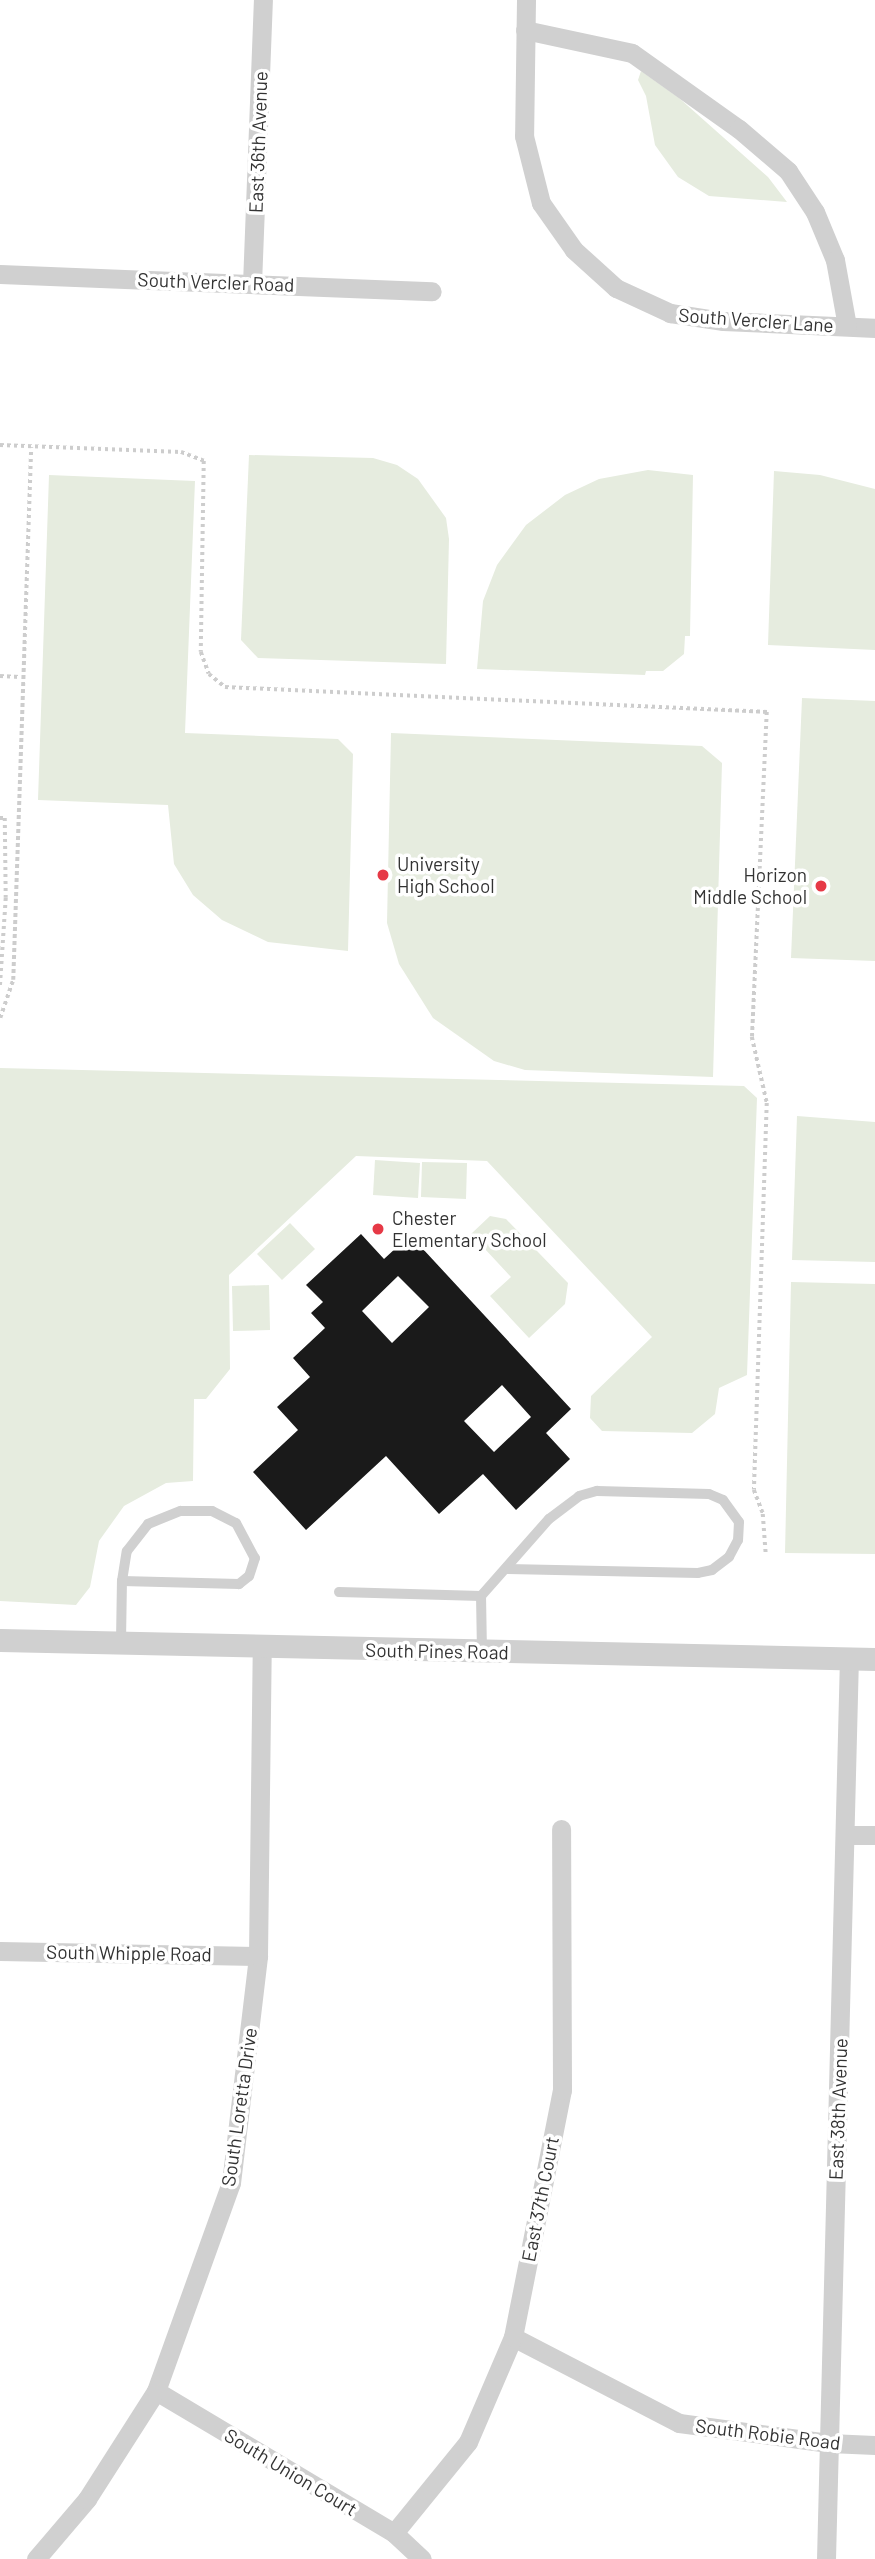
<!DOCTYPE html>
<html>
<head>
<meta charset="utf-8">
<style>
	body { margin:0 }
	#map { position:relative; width:875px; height:2559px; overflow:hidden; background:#fff; font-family:Barlow,sans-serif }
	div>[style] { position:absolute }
	.green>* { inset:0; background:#e6ecdf }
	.building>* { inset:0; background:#1a1a1a }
	.path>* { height:3.5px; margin-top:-1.75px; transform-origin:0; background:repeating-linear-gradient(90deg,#cdcdcd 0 3.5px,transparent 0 7px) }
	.service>* { height:10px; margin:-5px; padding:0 5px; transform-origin:5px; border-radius:5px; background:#d0d0d0 }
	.minor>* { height:19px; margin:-9.5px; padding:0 9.5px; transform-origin:9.5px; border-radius:9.5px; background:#d0d0d0 }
	.tertiary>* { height:23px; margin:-11.5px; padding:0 11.5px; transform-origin:11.5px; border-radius:11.5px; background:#d0d0d0 }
	.dots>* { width:19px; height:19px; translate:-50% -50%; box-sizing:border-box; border:4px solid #fff; border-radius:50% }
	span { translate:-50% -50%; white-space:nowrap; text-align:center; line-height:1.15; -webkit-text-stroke:7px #fff; paint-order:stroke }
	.street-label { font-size:19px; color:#333 }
	.poi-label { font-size:19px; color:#333 }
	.left { translate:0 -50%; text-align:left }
	.right { translate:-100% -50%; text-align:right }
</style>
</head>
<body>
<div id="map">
	<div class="green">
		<i style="clip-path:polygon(641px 71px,679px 98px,768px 177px,787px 202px,709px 196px,678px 177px,655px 145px,646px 96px,638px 80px)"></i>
		<i style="clip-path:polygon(249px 455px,373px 458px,397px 465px,418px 479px,446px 518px,449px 539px,446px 664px,258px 658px,241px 640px)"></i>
		<i style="clip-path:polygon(648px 470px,693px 475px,690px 636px,685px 636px,684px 654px,663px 671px,646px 671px,645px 675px,477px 669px,483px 601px,497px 565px,526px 525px,565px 495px,599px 479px)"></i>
		<i style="clip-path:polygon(774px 471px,820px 475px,875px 489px,875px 650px,768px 645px)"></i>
		<i style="clip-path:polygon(49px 475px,195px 481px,185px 733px,338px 739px,353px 754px,348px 951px,268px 942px,222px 920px,193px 895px,174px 864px,168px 805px,38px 800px)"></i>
		<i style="clip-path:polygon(802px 698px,875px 701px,875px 961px,791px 958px)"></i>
		<i style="clip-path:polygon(391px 733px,702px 746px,722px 763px,713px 1077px,525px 1070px,494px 1061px,433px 1018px,399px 964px,387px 923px)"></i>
		<i style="clip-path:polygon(0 1068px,744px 1086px,757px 1098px,747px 1375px,719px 1388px,715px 1414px,692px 1433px,602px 1431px,590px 1418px,591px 1396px,652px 1337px,487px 1161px,356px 1156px,229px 1275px,230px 1369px,206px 1399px,194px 1399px,193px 1481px,166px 1483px,124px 1506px,99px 1541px,90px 1587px,76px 1605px,0 1601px)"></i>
		<i style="clip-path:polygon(797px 1116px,875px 1122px,875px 1262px,792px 1260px)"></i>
		<i style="clip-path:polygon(375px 1160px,420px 1163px,418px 1198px,373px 1195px)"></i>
		<i style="clip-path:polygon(422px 1162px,467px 1163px,466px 1199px,421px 1197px)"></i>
		<i style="clip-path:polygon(490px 1216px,506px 1219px,568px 1283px,565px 1304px,529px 1338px,490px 1296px,511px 1277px,471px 1234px)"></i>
		<i style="clip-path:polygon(290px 1223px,315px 1249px,282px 1280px,257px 1254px)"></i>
		<i style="clip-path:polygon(791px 1282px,875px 1284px,875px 1554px,785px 1553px)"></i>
		<i style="clip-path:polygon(269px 1285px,270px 1330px,233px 1331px,232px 1286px)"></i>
	</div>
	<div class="building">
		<i style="clip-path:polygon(evenodd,361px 1234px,384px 1259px,410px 1235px,571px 1409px,546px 1433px,570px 1459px,516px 1510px,483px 1474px,439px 1514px,386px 1456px,306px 1530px,253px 1472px,298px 1430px,277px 1407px,310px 1377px,293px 1358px,325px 1328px,311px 1313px,323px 1302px,306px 1285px,361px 1234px,398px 1276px,429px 1307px,392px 1343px,362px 1311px,398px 1276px,361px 1234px,502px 1385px,531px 1417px,494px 1452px,464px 1421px,502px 1385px)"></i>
	</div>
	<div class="path">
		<i style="left:0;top:445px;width:181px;rotate:2.2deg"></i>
		<i style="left:181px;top:452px;width:25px;rotate:21deg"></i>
		<i style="left:204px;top:461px;width:191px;rotate:90.9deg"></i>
		<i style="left:201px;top:652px;width:23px;rotate:70deg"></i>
		<i style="left:209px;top:674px;width:21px;rotate:39deg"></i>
		<i style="left:225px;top:687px;width:543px;rotate:2.64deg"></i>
		<i style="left:767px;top:712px;width:325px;rotate:92.6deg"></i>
		<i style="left:752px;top:1037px;width:68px;rotate:77.2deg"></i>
		<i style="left:767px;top:1103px;width:387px;rotate:91.9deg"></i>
		<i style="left:754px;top:1490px;width:26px;rotate:69deg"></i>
		<i style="left:763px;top:1514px;width:41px;rotate:85.8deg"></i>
		<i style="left:0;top:676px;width:20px;rotate:3deg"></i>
		<i style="left:0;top:818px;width:5px"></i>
		<i style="left:5px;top:818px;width:80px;rotate:89.3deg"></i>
		<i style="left:6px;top:898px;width:91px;rotate:93.8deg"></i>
		<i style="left:0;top:1018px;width:40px;rotate:-71.1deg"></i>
		<i style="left:13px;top:980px;width:533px;rotate:-88.07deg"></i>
	</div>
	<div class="service">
		<i style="left:339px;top:1592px;width:142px;rotate:1.6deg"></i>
		<i style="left:121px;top:1642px;width:61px;rotate:-89.1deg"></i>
		<i style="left:122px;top:1581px;width:30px;rotate:-81deg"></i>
		<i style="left:127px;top:1551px;width:34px;rotate:-52deg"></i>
		<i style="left:148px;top:1524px;width:35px;rotate:-22deg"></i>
		<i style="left:181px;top:1511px;width:31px"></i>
		<i style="left:212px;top:1511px;width:27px;rotate:27deg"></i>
		<i style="left:236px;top:1523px;width:40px;rotate:62deg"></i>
		<i style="left:255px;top:1558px;width:19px;rotate:108deg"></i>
		<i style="left:249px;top:1576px;width:13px;rotate:141deg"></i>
		<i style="left:239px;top:1584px;width:117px;rotate:-178.5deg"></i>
		<i style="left:482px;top:1652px;width:56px;rotate:-91deg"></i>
		<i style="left:481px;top:1596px;width:103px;rotate:-48.6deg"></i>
		<i style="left:549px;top:1519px;width:38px;rotate:-37deg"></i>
		<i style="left:579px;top:1496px;width:19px;rotate:-16deg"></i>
		<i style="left:597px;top:1491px;width:112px;rotate:1.5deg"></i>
		<i style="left:709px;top:1494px;width:15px;rotate:23deg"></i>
		<i style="left:723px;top:1500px;width:27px;rotate:54deg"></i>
		<i style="left:739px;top:1522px;width:18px;rotate:93deg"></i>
		<i style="left:738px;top:1540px;width:19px;rotate:118deg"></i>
		<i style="left:729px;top:1557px;width:21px;rotate:143deg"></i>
		<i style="left:712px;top:1570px;width:14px;rotate:168deg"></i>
		<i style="left:698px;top:1573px;width:190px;rotate:-178.8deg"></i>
	</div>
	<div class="minor">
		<i style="left:526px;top:0;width:136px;rotate:90.8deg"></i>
		<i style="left:524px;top:136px;width:69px;rotate:75.8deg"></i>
		<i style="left:541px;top:203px;width:57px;rotate:54.9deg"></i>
		<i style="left:574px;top:250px;width:57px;rotate:42.1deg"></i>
		<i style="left:616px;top:288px;width:60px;rotate:24.8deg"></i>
		<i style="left:670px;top:313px;width:54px;rotate:8.6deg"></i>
		<i style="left:723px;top:321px;width:152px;rotate:2.6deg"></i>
		<i style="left:525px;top:30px;width:109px;rotate:12.1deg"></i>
		<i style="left:632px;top:53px;width:131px;rotate:35.4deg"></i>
		<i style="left:739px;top:129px;width:65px;rotate:40.6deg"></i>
		<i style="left:788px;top:171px;width:49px;rotate:56.6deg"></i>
		<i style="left:815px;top:212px;width:52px;rotate:67.4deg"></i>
		<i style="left:835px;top:260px;width:67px;rotate:79.7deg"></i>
		<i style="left:0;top:274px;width:432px;rotate:2.3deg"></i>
		<i style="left:252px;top:284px;width:284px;rotate:-87.8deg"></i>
		<i style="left:845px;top:1835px;width:30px"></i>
		<i style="left:0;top:1951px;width:258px;rotate:1.1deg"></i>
		<i style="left:513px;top:2337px;width:187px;rotate:27.4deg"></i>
		<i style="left:679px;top:2423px;width:151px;rotate:7.6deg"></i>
		<i style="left:829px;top:2443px;width:46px;rotate:2.5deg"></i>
		<i style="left:156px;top:2391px;width:277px;rotate:30.8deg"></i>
		<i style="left:394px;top:2533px;width:38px;rotate:43deg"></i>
		<i style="left:394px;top:2533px;width:117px;rotate:-50.9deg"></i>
		<i style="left:468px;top:2442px;width:114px;rotate:-66.8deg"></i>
		<i style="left:513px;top:2337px;width:252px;rotate:-78.8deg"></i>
		<i style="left:562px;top:2090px;width:261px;rotate:-90.2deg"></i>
		<i style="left:36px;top:2559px;width:79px;rotate:-49.6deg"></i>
		<i style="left:87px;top:2499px;width:128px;rotate:-57.4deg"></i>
		<i style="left:156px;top:2391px;width:221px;rotate:-70.2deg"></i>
		<i style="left:231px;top:2183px;width:229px;rotate:-83.2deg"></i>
		<i style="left:258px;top:1956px;width:309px;rotate:-89.3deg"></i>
		<i style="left:826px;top:2559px;width:900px;rotate:-88.54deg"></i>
	</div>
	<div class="tertiary">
		<i style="left:0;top:1640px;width:875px;rotate:1.24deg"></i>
	</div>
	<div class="dots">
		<i style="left:383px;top:875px;background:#e63946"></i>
		<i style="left:821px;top:886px;background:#e63946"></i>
		<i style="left:378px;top:1229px;background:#e63946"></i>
	</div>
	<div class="street-label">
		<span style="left:258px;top:142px;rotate:-88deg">East 36th Avenue</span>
		<span style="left:216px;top:282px;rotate:2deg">South Vercler Road</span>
		<span style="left:756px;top:320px;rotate:4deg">South Vercler Lane</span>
		<span style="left:437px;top:1651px;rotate:1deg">South Pines Road</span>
		<span style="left:129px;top:1953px;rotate:1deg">South Whipple Road</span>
		<span style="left:239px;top:2107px;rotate:-82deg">South Loretta Drive</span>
		<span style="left:838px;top:2109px;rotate:-88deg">East 38th Avenue</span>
		<span style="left:540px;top:2199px;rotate:-79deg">East 37th Court</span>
		<span style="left:768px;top:2434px;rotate:7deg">South Robie Road</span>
		<span style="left:291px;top:2472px;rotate:31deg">South Union Court</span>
	</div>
	<div class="poi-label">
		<span class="left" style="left:397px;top:875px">University<br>High School</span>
		<span class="right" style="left:807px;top:886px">Horizon<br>Middle School</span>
		<span class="left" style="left:392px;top:1229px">Chester<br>Elementary School</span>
	</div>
</div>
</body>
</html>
